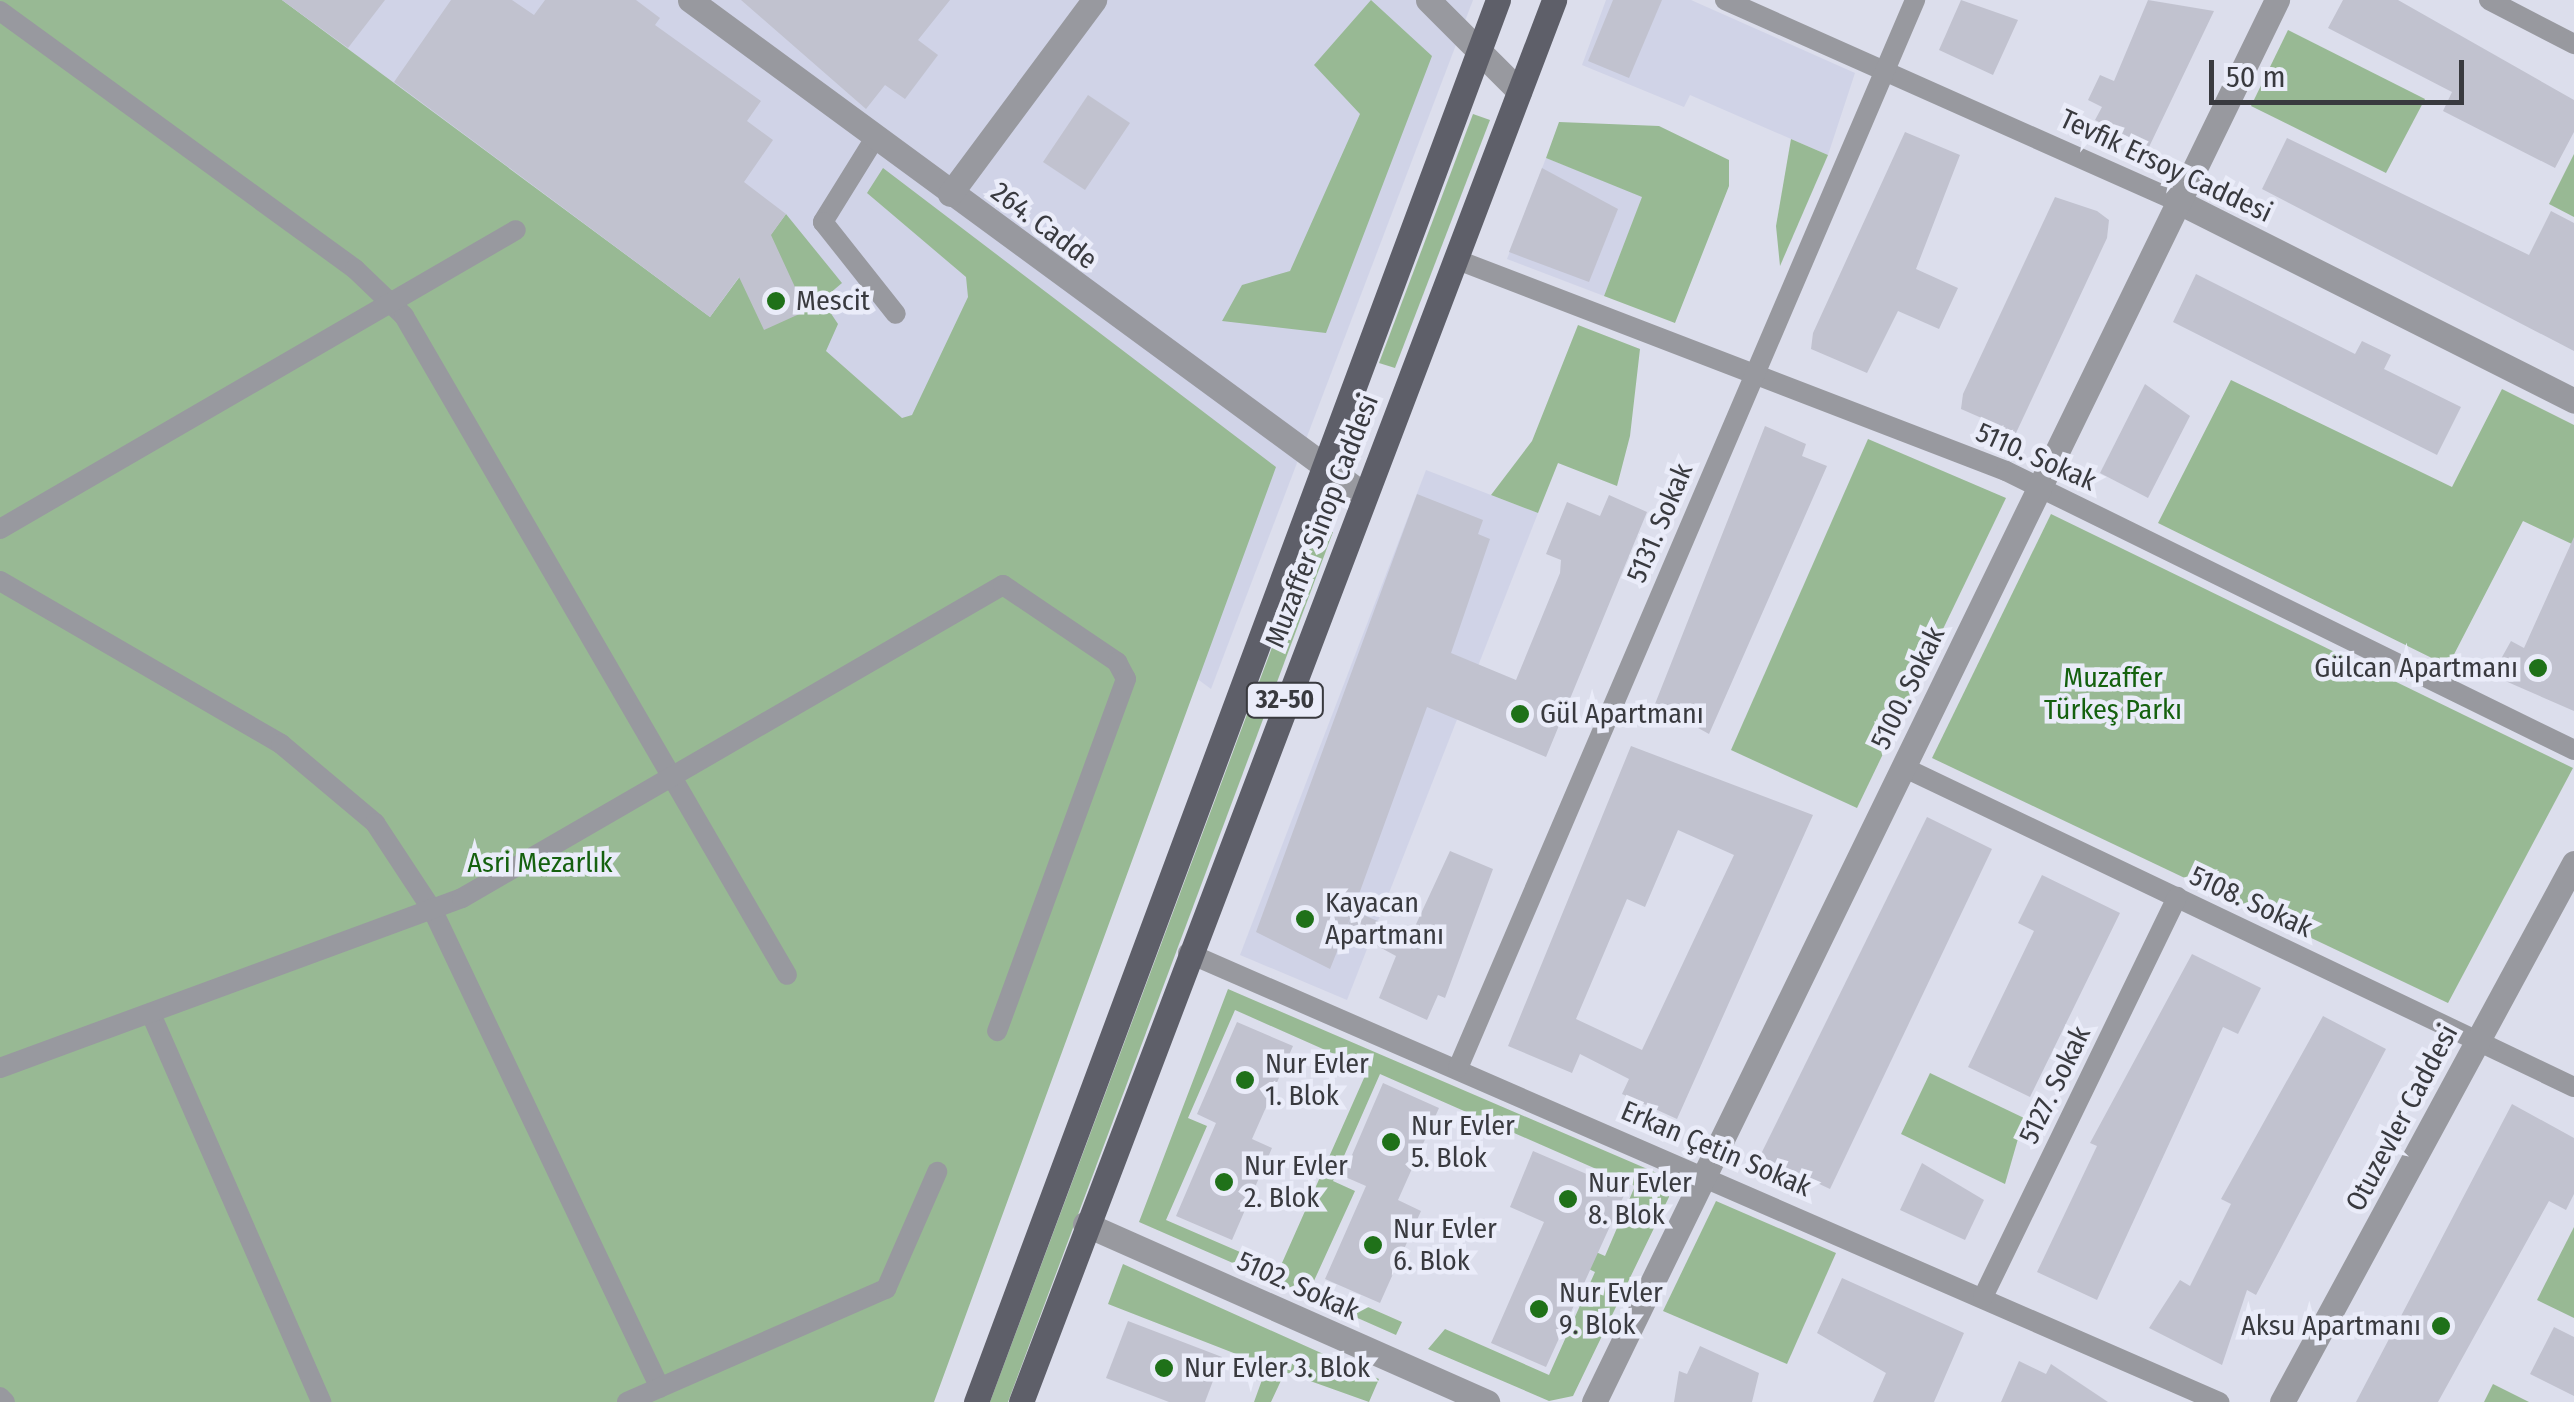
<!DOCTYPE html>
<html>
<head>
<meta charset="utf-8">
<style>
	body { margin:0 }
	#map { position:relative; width:2574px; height:1402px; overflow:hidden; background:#dcdeec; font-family:"Fira Sans Condensed",sans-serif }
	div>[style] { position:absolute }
	.built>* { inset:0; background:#d0d3e7 }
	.green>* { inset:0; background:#98b994 }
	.building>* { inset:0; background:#c1c2cf }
	.service>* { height:20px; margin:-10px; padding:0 10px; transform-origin:10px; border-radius:10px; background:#98999f }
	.minor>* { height:25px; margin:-12.5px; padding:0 12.5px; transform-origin:12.5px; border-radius:12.5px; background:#98999f }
	.primary>* { height:25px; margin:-12.5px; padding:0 12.5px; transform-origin:12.5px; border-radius:12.5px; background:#5e5f69 }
	.dots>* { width:28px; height:28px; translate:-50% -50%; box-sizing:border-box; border:5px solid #eaecf9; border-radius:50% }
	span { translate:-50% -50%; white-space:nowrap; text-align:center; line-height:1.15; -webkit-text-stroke:9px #eaecf9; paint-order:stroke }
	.shield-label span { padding:2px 8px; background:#eaecf9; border:2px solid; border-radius:8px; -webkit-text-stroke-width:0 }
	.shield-label { font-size:25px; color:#393a3f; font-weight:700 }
	.street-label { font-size:28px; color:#393a3f }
	.poi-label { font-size:28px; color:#393a3f }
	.left { translate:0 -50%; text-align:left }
	.right { translate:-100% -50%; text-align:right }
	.park-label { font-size:28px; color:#15610f }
	.scale { position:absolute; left:2209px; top:60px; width:255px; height:45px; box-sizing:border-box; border:5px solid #393a3f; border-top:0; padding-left:12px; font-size:30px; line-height:35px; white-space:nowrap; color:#393a3f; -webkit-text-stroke:8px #eaecf9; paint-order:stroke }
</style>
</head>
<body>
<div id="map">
	<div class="built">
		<i style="clip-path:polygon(282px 0,1473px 0,1211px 689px)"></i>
		<i style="clip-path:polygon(1606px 0,1691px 0,1855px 73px,1828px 155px,1690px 95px,1684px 107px,1582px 65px)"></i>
		<i style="clip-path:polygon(1546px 158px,1643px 196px,1604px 296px,1507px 259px)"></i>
		<i style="clip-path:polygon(1426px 470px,1538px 513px,1347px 1000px,1240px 955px)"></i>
	</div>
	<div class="green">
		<i style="clip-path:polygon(0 0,282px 0,710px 317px,786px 214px,842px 283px,822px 300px,838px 324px,826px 351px,902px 418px,912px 415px,968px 297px,966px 277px,867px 193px,883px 168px,1276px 467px,934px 1402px,0 1402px)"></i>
		<i style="clip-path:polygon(1371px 0,1432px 56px,1326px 333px,1222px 321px,1242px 285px,1290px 271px,1360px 114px,1314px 65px)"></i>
		<i style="clip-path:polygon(2288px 30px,2425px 99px,2386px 173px,2251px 106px)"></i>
		<i style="clip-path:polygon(1473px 114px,1490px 120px,1395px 368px,1379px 363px)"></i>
		<i style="clip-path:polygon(1559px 122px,1659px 126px,1729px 160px,1729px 186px,1675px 323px,1604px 296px,1642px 197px,1546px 158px)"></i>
		<i style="clip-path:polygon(1791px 139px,1828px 155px,1780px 266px,1776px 226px)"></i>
		<i style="clip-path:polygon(2574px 154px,2574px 217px,2549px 204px)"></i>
		<i style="clip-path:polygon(1578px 325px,1640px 349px,1630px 436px,1617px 486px,1558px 463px,1538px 513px,1491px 495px,1532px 441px)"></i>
		<i style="clip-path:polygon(2231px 380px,2452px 487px,2502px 389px,2574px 425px,2574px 545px,2523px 521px,2448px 666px,2158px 523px)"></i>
		<i style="clip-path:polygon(1868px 439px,2006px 498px,1857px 808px,1731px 750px)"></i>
		<i style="clip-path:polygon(2051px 514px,2573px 768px,2448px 1003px,1932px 758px)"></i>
		<i style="clip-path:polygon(1317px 527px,1333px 532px,1008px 1402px,990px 1402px)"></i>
		<i style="clip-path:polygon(1228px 989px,1666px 1177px,1669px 1197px,1573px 1396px,1549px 1401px,1428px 1349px,1445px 1329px,1549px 1375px,1595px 1272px,1564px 1257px,1571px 1241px,1605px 1256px,1635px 1186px,1380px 1074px,1333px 1181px,1355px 1191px,1313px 1283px,1402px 1322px,1396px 1335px,1274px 1281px,1368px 1069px,1235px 1010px,1188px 1118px,1207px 1126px,1166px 1220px,1247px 1255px,1242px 1267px,1139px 1222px)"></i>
		<i style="clip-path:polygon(1930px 1073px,2024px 1118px,2005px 1184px,1901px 1134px)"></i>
		<i style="clip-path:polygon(1716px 1201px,1836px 1253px,1787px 1364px,1663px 1311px)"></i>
		<i style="clip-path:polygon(2574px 1227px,2574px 1318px,2537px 1300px)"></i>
		<i style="clip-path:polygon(1123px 1264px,1379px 1379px,1369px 1402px,1285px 1372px,1271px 1402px,1254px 1402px,1267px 1366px,1108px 1304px)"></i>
		<i style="clip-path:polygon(2493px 1384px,2529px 1402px,2484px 1402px)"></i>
	</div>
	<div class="building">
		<i style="clip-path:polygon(282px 0,385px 0,348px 48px)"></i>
		<i style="clip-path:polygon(451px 0,512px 0,534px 15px,545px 0,636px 0,660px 18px,655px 25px,761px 101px,747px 121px,773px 140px,744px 182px,786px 214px,771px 235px,806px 311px,764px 330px,739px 277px,710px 317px,394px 82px)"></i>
		<i style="clip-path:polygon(741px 0,950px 0,918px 40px,938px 55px,905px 99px,885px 85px,866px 109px)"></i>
		<i style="clip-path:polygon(1613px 0,1662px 0,1629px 78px,1588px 61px)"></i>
		<i style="clip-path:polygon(1961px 0,2018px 20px,1993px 75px,1939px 50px)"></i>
		<i style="clip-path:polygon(2148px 0,2214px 11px,2149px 147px,2095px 120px,2102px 107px,2088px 100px,2100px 75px,2114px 81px)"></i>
		<i style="clip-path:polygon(2343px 0,2398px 0,2574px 100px,2574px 132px,2555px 168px,2443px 111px,2452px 92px,2328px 28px)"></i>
		<i style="clip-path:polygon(1088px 95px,1130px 123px,1085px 190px,1043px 162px)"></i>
		<i style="clip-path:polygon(1905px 132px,1960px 155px,1916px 269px,1958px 288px,1939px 329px,1898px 311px,1867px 373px,1811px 349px,1813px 333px)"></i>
		<i style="clip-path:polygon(2287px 138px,2529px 255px,2551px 211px,2574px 223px,2574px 351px,2262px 189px)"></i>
		<i style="clip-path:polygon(1542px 168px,1618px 209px,1589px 282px,1509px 252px)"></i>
		<i style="clip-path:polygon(2055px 197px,2097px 211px,2109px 220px,2107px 238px,2016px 433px,1961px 409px,1963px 394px)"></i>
		<i style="clip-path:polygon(2196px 274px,2355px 354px,2362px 341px,2391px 355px,2384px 369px,2461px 407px,2437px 455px,2173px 322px)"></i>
		<i style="clip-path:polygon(2145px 384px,2190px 416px,2148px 498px,2100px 473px)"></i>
		<i style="clip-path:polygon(1765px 426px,1806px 444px,1802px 456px,1827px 466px,1709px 734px,1655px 704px)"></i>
		<i style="clip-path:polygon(1417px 494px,1483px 520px,1478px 534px,1490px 539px,1451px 653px,1516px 680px,1560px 573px,1561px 560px,1546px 554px,1567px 502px,1600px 516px,1609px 495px,1647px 512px,1546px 757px,1427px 707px,1347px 927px,1354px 911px,1411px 935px,1450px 851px,1493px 869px,1445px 998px,1438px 995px,1427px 1020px,1379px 998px,1396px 956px,1346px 929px,1330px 969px,1256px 932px)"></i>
		<i style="clip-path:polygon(2574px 537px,2574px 711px,2503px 680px,2508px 671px,2497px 666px,2511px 641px,2524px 648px)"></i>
		<i style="clip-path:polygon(evenodd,1631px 746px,1813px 815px,1677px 1119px,1622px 1094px,1629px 1079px,1580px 1054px,1572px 1073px,1508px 1046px,1631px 746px,1678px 830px,1734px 855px,1642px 1050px,1576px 1019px,1627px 899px,1645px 907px,1678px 830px)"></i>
		<i style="clip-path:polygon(1927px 817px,1992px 849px,1830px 1189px,1760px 1156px)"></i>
		<i style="clip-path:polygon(2042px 875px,2120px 913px,2030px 1097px,1968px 1067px,2034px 931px,2018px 923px)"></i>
		<i style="clip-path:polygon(2192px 954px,2261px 988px,2238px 1034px,2223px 1027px,2097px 1300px,2037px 1272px,2097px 1146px,2090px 1143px)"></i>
		<i style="clip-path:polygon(2323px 1016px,2386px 1049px,2256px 1295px,2247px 1290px,2222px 1365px,2149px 1328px,2180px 1280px,2190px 1286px,2231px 1204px,2221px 1199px)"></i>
		<i style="clip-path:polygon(1237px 1022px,1293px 1046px,1252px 1139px,1272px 1148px,1232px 1240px,1176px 1216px,1216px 1123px,1197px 1114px)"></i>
		<i style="clip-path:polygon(1383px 1083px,1439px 1108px,1398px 1200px,1421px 1211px,1380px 1303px,1325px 1279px,1366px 1186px,1343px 1176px)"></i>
		<i style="clip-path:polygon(2512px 1104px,2574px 1138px,2574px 1194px,2566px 1210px,2549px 1201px,2438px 1402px,2356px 1402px)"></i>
		<i style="clip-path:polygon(1533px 1151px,1626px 1191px,1546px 1367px,1491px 1343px,1544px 1222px,1510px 1207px)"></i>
		<i style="clip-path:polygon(1922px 1163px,1984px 1200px,1965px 1240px,1900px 1210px)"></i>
		<i style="clip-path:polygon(1842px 1278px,1964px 1333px,1934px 1402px,1873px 1402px,1886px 1373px,1817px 1333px)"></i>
		<i style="clip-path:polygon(1128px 1321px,1222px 1357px,1205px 1402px,1169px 1402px,1106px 1378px)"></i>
		<i style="clip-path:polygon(2554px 1327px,2574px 1337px,2574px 1396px,2530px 1374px)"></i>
		<i style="clip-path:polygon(1700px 1346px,1759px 1373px,1752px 1402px,1674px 1402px,1679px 1371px,1687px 1374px)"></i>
		<i style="clip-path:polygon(2019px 1361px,2046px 1374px,2051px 1364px,2108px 1402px,2001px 1402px)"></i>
	</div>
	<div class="service">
		<i style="left:1725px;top:0;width:497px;rotate:24deg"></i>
		<i style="left:2489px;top:0;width:96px;rotate:27.4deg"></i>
		<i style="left:0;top:11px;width:439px;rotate:36deg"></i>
		<i style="left:355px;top:269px;width:68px;rotate:43.8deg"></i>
		<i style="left:404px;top:316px;width:762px;rotate:59.84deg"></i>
		<i style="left:875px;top:138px;width:99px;rotate:121.8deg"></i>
		<i style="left:823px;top:222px;width:117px;rotate:51.6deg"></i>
		<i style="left:1455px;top:259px;width:590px;rotate:21.04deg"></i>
		<i style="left:2006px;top:471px;width:633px;rotate:26.16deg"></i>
		<i style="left:0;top:529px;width:596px;rotate:-30.09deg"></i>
		<i style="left:0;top:581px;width:325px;rotate:30.1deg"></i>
		<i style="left:281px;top:744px;width:123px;rotate:40deg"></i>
		<i style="left:375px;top:823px;width:105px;rotate:56.6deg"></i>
		<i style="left:433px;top:911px;width:528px;rotate:64.55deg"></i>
		<i style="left:1903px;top:767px;width:743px;rotate:25.5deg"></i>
		<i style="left:1188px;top:953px;width:1125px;rotate:23.53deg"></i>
		<i style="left:151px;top:1014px;width:424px;rotate:66.3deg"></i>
		<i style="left:0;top:1068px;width:492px;rotate:-20.2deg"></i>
		<i style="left:462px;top:898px;width:625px;rotate:-30.05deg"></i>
		<i style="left:1003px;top:585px;width:138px;rotate:34deg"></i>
		<i style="left:1117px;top:662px;width:19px;rotate:62deg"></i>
		<i style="left:1126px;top:679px;width:375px;rotate:110.1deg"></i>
		<i style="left:1458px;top:1068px;width:1162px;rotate:-66.83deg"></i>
		<i style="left:1983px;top:1297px;width:445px;rotate:-64.1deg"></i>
		<i style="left:0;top:1397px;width:7px;rotate:45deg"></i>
		<i style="left:627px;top:1402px;width:283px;rotate:-23.6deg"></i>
		<i style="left:886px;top:1289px;width:128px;rotate:-66.4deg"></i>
	</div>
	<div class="minor">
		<i style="left:690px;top:0;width:836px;rotate:36.29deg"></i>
		<i style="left:1428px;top:0;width:129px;rotate:45deg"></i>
		<i style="left:950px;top:194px;width:242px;rotate:-53.4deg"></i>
		<i style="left:2179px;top:202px;width:442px;rotate:26.7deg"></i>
		<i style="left:1085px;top:1224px;width:440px;rotate:23.9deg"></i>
		<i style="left:1594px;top:1402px;width:1560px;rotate:-64.03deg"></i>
		<i style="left:2282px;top:1402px;width:613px;rotate:-61.55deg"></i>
	</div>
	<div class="primary">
		<i style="left:976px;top:1402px;width:1496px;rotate:-69.58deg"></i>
		<i style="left:1021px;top:1402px;width:1500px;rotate:-69.18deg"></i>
	</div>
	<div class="dots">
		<i style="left:776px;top:301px;background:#1f7119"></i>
		<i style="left:2538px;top:668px;background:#1f7119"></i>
		<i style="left:1520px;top:714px;background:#1f7119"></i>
		<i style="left:1305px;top:919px;background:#1f7119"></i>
		<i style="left:1245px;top:1080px;background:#1f7119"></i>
		<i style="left:1391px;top:1142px;background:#1f7119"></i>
		<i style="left:1224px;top:1182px;background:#1f7119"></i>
		<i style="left:1568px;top:1199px;background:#1f7119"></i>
		<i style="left:1373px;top:1245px;background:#1f7119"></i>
		<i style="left:1539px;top:1309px;background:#1f7119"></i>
		<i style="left:2441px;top:1326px;background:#1f7119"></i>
		<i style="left:1164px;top:1368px;background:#1f7119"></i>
	</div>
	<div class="shield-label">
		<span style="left:1285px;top:700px">32-50</span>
	</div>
	<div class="street-label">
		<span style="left:2166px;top:166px;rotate:25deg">Tevfik Ersoy Caddesi</span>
		<span style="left:1044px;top:226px;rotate:37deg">264. Cadde</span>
		<span style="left:2036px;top:457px;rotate:24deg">5110. Sokak</span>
		<span style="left:1322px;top:521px;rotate:-69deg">Muzaffer Sinop Caddesi</span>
		<span style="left:1660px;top:523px;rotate:-67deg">5131. Sokak</span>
		<span style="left:1908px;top:688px;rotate:-64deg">5100. Sokak</span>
		<span style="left:2251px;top:902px;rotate:25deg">5108. Sokak</span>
		<span style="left:2055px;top:1085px;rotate:-64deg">5127. Sokak</span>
		<span style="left:2402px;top:1118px;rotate:-62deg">Otuzevler Caddesi</span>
		<span style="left:1716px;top:1149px;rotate:23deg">Erkan Çetin Sokak</span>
		<span style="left:1298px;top:1286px;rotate:24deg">5102. Sokak</span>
	</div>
	<div class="poi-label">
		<span class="left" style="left:796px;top:301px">Mescit</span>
		<span class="right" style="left:2518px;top:668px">Gülcan Apartmanı</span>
		<span class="left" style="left:1540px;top:714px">Gül Apartmanı</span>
		<span class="left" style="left:1325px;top:919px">Kayacan<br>Apartmanı</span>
		<span class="left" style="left:1265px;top:1080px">Nur Evler<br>1. Blok</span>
		<span class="left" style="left:1411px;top:1142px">Nur Evler<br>5. Blok</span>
		<span class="left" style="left:1244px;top:1182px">Nur Evler<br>2. Blok</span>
		<span class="left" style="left:1588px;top:1199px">Nur Evler<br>8. Blok</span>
		<span class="left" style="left:1393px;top:1245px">Nur Evler<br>6. Blok</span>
		<span class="left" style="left:1559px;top:1309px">Nur Evler<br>9. Blok</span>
		<span class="right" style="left:2421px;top:1326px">Aksu Apartmanı</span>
		<span class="left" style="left:1184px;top:1368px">Nur Evler 3. Blok</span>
	</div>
	<div class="park-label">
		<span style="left:2113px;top:694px">Muzaffer<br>Türkeş Parkı</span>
		<span style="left:540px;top:863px">Asri Mezarlık</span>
	</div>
	<div class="scale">50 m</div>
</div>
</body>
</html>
